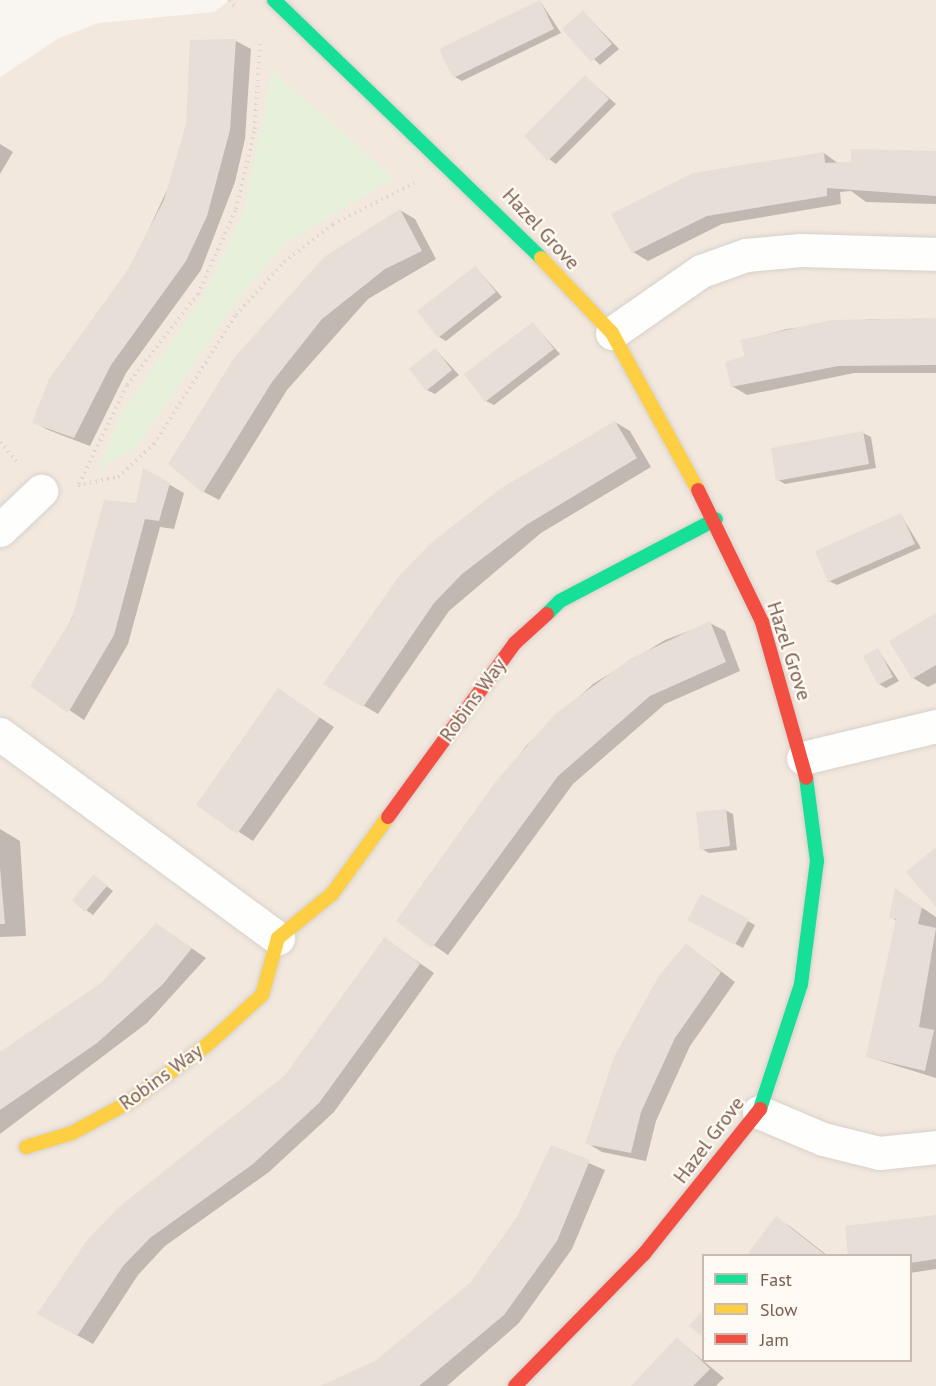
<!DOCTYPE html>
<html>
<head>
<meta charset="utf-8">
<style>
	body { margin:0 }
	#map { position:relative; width:936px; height:1386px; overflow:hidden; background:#f9f5f0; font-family:"PT Sans",sans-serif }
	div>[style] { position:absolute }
	.residential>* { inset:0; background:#f2e8de }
	.green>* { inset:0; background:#e7f0db }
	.shadow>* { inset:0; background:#0003 }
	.building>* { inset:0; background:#e6ded7 }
	.path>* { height:4px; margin-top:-2px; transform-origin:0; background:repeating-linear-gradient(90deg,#dcd5d0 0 1.5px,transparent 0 6px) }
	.roads { filter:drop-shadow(0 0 2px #d7d1cb) drop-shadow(0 0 2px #d7d1cb) }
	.street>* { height:33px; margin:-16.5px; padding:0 16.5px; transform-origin:16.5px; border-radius:16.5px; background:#fefefd }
	.fast>* { height:14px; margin:-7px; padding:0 7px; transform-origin:7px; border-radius:7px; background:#16e098 }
	.slow>* { height:14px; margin:-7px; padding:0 7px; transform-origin:7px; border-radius:7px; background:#ffcf43 }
	.jam>* { height:14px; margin:-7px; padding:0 7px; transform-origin:7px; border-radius:7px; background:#f24e42 }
	span { translate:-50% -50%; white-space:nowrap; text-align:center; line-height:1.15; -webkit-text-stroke:4.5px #fffaf3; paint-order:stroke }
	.street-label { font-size:20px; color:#7a5c4d }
	.legend { position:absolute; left:702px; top:1254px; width:210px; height:108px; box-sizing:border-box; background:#fffaf3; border:2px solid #cabbb1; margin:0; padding:8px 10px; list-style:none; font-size:18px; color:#7a5c4d }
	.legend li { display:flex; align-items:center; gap:12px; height:30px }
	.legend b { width:30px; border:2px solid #cabbb1 }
</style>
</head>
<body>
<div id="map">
	<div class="residential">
		<i style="clip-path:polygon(evenodd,230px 0,936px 0,936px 1386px,0 1386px,0 77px,59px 38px,99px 23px,214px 12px,230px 0,704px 1256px,910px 1256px,910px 1360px,704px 1360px,704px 1256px)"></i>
	</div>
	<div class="green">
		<i style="clip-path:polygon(272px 70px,394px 178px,286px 243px,238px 299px,138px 446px,98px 469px,122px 412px,203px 297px,244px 211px)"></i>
	</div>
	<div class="shadow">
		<i style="clip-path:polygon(540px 1px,561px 33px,462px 81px,455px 77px)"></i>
		<i style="clip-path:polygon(583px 12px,619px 49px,600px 65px,564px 29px)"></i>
		<i style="clip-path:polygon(236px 41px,251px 49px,245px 139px,235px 182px,201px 270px,126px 373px,90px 446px,48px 430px,34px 422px,129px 272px)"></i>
		<i style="clip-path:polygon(585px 77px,616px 104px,556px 164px,549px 159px)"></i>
		<i style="clip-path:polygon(0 144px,13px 152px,0 174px)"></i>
		<i style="clip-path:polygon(824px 153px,839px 164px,936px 153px,936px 204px,866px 202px,851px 191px,840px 192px,841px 204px,722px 224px,648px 261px,633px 252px)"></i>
		<i style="clip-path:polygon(400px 210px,415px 219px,436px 259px,368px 299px,287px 390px,219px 500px,204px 492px,170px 464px,236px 360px,325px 258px)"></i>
		<i style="clip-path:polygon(475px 267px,502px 297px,446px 341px,439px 337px)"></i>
		<i style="clip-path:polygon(872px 319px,936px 320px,936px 373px,854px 373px,747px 395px,732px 386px,747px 357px,742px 341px,787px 329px)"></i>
		<i style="clip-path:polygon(533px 324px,560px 354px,494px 405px,486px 401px)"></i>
		<i style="clip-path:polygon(435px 349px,459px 375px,435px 394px,427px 390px)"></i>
		<i style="clip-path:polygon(615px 422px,630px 431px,651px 467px,541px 533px,449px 611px,378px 714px,325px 683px)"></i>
		<i style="clip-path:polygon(863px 433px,871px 437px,876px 468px,785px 484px,778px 480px)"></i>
		<i style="clip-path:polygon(144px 470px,184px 493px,174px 529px,160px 527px,128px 644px,84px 720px,32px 685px,56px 654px,88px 580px,137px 505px)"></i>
		<i style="clip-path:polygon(901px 515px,921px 548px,837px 585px,829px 581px)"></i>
		<i style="clip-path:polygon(936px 614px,936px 683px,928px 687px,913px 678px,891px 641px)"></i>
		<i style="clip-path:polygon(710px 623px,725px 631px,740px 671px,665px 704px,573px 784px,448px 955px,398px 921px,526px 746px,593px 684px,665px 640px)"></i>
		<i style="clip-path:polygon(878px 650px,899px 681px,886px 688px,879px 684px)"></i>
		<i style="clip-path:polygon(279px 690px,334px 727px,253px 841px,198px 805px)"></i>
		<i style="clip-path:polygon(725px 810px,733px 814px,737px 850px,709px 853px,702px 849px)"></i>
		<i style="clip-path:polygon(0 829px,20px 841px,26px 936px,0 937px)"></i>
		<i style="clip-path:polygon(94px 876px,113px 891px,93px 915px,86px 910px)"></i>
		<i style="clip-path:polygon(896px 890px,936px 917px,936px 1078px,868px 1057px,897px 921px,891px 917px)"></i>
		<i style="clip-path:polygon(702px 896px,755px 925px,743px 948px,689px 919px)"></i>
		<i style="clip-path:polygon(171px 934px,206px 958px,147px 1023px,0 1134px,0 1057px)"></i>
		<i style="clip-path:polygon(385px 939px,434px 973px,334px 1112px,269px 1172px,165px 1246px,138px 1275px,93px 1344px,39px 1314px,286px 1076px)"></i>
		<i style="clip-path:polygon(687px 945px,735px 982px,690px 1046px,656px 1121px,646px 1161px,602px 1152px,587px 1143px)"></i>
		<i style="clip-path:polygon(551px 1147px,605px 1170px,572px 1249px,519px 1323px,447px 1386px,324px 1386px,375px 1362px,471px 1284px,518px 1218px)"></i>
		<i style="clip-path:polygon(936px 1216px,936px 1269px,910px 1273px,910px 1256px)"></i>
		<i style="clip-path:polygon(776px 1218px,791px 1227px,828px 1256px,747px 1256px)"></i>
		<i style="clip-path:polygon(677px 1339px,724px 1378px,716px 1386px,633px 1386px)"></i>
	</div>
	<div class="building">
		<i style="clip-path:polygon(540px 0,554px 29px,453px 78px,439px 49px)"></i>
		<i style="clip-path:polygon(583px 10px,612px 44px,591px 62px,562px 29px)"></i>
		<i style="clip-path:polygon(236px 39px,230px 130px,207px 216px,186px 261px,111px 365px,74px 438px,32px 423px,49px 379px,127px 271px,164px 200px,186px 124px,190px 40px)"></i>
		<i style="clip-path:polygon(585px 75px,609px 99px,548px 161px,524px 136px)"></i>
		<i style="clip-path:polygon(851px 149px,936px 151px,936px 196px,827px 188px,827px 196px,707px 216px,632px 253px,611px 214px,693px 173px,824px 152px,825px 163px,851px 162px)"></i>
		<i style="clip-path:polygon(400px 209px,422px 251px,385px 269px,322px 319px,272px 382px,203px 493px,168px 464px,234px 358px,324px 257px)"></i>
		<i style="clip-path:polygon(475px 266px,496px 292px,438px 338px,417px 311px)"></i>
		<i style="clip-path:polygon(936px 318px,936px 365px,838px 366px,731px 387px,725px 362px,745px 356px,740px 340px,832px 320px)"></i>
		<i style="clip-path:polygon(533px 322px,554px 349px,485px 402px,464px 374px)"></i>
		<i style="clip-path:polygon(435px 348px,452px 370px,426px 391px,409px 369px)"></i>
		<i style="clip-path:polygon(615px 421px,637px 458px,526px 525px,462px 574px,434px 603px,363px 707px,323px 684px,400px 575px,431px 543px,500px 489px)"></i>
		<i style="clip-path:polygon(863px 431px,869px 464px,776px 481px,771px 448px)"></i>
		<i style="clip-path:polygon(143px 468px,170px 483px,159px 521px,145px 519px,114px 635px,68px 713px,30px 686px,72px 618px,104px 500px,136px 503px)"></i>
		<i style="clip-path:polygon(901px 513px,915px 544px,828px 582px,815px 551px)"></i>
		<i style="clip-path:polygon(936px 613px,936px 665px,912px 679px,889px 641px)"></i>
		<i style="clip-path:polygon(710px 621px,726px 662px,650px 696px,558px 776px,432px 948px,396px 921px,497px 780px,555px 714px,630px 659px)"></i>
		<i style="clip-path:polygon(878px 648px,893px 677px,878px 685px,863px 656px)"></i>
		<i style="clip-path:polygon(278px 688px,320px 717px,237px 834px,196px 805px)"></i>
		<i style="clip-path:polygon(726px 809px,730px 846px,700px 850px,696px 812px)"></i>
		<i style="clip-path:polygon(936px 847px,936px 907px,906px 872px)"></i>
		<i style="clip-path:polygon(0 867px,5px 924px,0 924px)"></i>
		<i style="clip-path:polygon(94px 874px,107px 886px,85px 912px,72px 900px)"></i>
		<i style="clip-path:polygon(895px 888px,922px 907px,918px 924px,936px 928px,919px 1027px,934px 1030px,925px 1071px,866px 1057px,896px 919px,889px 918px)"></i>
		<i style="clip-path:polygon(701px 894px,749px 919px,735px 945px,687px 920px)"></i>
		<i style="clip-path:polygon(156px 923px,192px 948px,163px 984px,97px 1043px,0 1110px,0 1052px,101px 983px)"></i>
		<i style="clip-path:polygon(385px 937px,420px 964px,319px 1103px,253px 1164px,150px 1238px,123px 1266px,77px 1336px,37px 1314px,88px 1239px,119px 1207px,285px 1075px)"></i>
		<i style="clip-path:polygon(686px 943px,721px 972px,675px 1038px,641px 1112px,631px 1153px,585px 1144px,614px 1057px,659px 976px)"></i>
		<i style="clip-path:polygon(551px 1145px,590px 1160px,557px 1241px,504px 1315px,419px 1386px,320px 1386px,375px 1361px,470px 1283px,517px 1217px)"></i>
		<i style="clip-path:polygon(936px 1215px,936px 1259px,910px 1263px,910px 1256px,848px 1256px,845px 1226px)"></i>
		<i style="clip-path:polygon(776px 1216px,824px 1254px,823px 1256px,746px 1256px)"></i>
		<i style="clip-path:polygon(704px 1308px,704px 1338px,689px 1326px)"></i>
		<i style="clip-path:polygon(677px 1337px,710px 1369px,693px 1386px,631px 1386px)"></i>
	</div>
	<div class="path">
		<i style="left:229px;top:0;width:9px;rotate:49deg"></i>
		<i style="left:0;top:442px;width:25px;rotate:50deg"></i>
		<i style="left:79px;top:484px;width:110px;rotate:-64.1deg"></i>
		<i style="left:127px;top:385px;width:115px;rotate:-52deg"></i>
		<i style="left:198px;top:294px;width:93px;rotate:-65.9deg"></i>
		<i style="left:236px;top:209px;width:82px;rotate:-76.6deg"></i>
		<i style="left:255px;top:129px;width:86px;rotate:-86.7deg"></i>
		<i style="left:78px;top:485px;width:41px;rotate:-11.3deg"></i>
		<i style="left:118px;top:477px;width:49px;rotate:-42.5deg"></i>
		<i style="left:154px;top:444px;width:153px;rotate:-57.6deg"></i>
		<i style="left:236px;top:315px;width:72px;rotate:-47.8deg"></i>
		<i style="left:284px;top:262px;width:62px;rotate:-37.8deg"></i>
		<i style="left:333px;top:224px;width:91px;rotate:-26.8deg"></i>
	</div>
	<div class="roads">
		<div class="street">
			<i style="left:612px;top:333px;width:108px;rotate:-34.9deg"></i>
			<i style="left:701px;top:271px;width:48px;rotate:-19.6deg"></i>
			<i style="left:746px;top:255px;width:55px;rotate:-5.2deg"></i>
			<i style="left:801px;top:250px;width:135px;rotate:1.7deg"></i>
			<i style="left:0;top:530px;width:57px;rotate:-43.6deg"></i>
			<i style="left:0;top:734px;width:345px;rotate:36.3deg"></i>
			<i style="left:803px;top:758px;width:137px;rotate:-13.5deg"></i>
			<i style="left:759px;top:1112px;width:69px;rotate:22.9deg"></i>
			<i style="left:823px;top:1139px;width:58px;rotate:14deg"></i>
			<i style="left:879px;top:1153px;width:57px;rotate:-6deg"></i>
		</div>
		<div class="fast">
			<i style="left:274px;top:0;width:371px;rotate:44deg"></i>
			<i style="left:547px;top:614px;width:18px;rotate:-45deg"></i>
			<i style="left:560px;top:601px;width:176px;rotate:-27.7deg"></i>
			<i style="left:760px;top:1109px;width:132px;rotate:-71.8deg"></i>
			<i style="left:801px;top:984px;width:124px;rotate:-82.6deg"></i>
			<i style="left:817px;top:861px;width:84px;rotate:-97.5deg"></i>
		</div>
		<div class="slow">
			<i style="left:541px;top:258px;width:103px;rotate:46.6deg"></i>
			<i style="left:612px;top:333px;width:179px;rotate:61.3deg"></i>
			<i style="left:26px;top:1147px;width:48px;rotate:-16.9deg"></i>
			<i style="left:72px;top:1133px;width:67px;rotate:-28.5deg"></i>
			<i style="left:131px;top:1101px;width:94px;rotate:-36.4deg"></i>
			<i style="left:207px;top:1045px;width:74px;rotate:-42.3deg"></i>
			<i style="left:262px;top:995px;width:59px;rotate:-74.3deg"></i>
			<i style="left:278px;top:938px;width:70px;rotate:-39.2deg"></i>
			<i style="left:332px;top:894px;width:95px;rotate:-54deg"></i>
		</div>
		<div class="jam">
			<i style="left:698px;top:490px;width:147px;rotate:64.1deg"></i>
			<i style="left:762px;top:622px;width:162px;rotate:74.2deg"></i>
			<i style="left:388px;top:817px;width:215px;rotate:-53.9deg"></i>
			<i style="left:515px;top:643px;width:43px;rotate:-42.2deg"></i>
			<i style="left:515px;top:1386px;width:185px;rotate:-45.7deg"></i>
			<i style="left:644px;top:1254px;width:186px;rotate:-51.3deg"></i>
		</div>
	</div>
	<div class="street-label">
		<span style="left:541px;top:229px;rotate:47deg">Hazel Grove</span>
		<span style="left:789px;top:651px;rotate:72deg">Hazel Grove</span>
		<span style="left:473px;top:700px;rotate:-54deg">Robins Way</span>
		<span style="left:161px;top:1077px;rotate:-36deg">Robins Way</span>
		<span style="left:709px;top:1140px;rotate:-53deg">Hazel Grove</span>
	</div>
	<ul class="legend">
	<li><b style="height:8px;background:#16e098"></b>Fast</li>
	<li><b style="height:8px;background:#ffcf43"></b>Slow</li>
	<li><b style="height:8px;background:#f24e42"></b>Jam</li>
	</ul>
</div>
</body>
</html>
